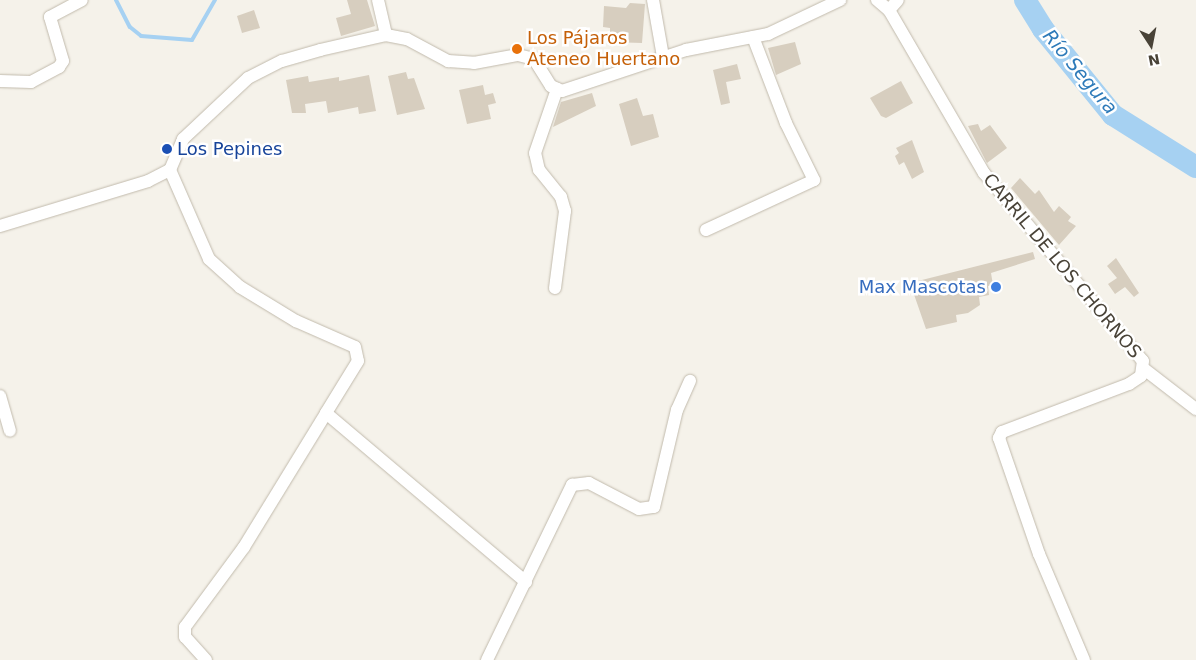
<!DOCTYPE html>
<html>
<head>
<meta charset="utf-8">
<style>
	body { margin:0 }
	#map { position:relative; width:1196px; height:660px; overflow:hidden; background:#f5f2ea; font-family:"DejaVu Sans",sans-serif }
	div>[style] { position:absolute }
	.stream>* { height:4px; margin:-2px; padding:0 2px; transform-origin:2px; border-radius:2px; background:#a6d1f2 }
	.river>* { height:22px; margin:-11px; padding:0 11px; transform-origin:11px; border-radius:11px; background:#a6d1f2 }
	.building>* { inset:0; background:#d7cebf }
	.roads { filter:drop-shadow(0 0 1px #c1baac) drop-shadow(0 0 1px #c1baac) }
	.minor>* { height:12px; margin:-6px; padding:0 6px; transform-origin:6px; border-radius:6px; background:#fff }
	.dots>* { width:14px; height:14px; translate:-50% -50%; box-sizing:border-box; border:2px solid #fff; border-radius:50% }
	span { translate:-50% -50%; white-space:nowrap; text-align:center; line-height:1.15; -webkit-text-stroke:5px #fff; paint-order:stroke }
	.food-label { font-size:18px; color:#c56008 }
	.left { translate:0 -50%; text-align:left }
	.transit-label { font-size:18px; color:#164399 }
	.street-label { font-size:18px; color:#494338 }
	.shop-label { font-size:18px; color:#366cbe }
	.right { translate:-100% -50%; text-align:right }
	.water-label { font-size:19px; color:#2d7ab9; font-style:italic }
	.north { position:absolute; left:1126px; top:20px; width:50px; height:50px; -webkit-text-stroke:4px #fff; paint-order:stroke; rotate:169deg; font-size:14px; font-weight:700; line-height:20px; text-align:center; color:#494338 }
	.north::after { content:''; display:block; margin:auto; width:18px; height:22px; background:#494338; clip-path:polygon(50% 0,100% 100%,50% 72%,0 100%) }
</style>
</head>
<body>
<div id="map">
	<div class="stream">
		<i style="left:116px;top:0;width:30px;rotate:63deg"></i>
		<i style="left:130px;top:27px;width:14px;rotate:39deg"></i>
		<i style="left:141px;top:36px;width:51px;rotate:4.5deg"></i>
		<i style="left:192px;top:40px;width:46px;rotate:-60.1deg"></i>
	</div>
	<div class="river">
		<i style="left:1025px;top:0;width:34px;rotate:58deg"></i>
		<i style="left:1043px;top:29px;width:111px;rotate:50.9deg"></i>
		<i style="left:1113px;top:115px;width:98px;rotate:32.1deg"></i>
	</div>
	<div class="building">
		<i style="clip-path:polygon(347px 0,367px 0,375px 26px,341px 36px,336px 18px,351px 14px)"></i>
		<i style="clip-path:polygon(630px 3px,645px 4px,642px 43px,610px 42px,610px 28px,603px 27px,604px 6px,626px 8px)"></i>
		<i style="clip-path:polygon(254px 10px,260px 28px,242px 33px,237px 16px)"></i>
		<i style="clip-path:polygon(795px 42px,801px 64px,776px 75px,768px 48px)"></i>
		<i style="clip-path:polygon(737px 64px,741px 79px,726px 82px,730px 103px,721px 105px,713px 70px)"></i>
		<i style="clip-path:polygon(406px 72px,408px 79px,414px 78px,425px 109px,397px 115px,388px 76px)"></i>
		<i style="clip-path:polygon(369px 75px,376px 111px,359px 114px,358px 107px,328px 113px,326px 101px,305px 104px,306px 113px,292px 113px,286px 80px,308px 76px,309px 82px,339px 77px,339px 81px)"></i>
		<i style="clip-path:polygon(901px 81px,913px 103px,886px 118px,881px 116px,870px 98px)"></i>
		<i style="clip-path:polygon(483px 85px,485px 95px,493px 93px,496px 103px,488px 105px,491px 119px,467px 124px,459px 90px)"></i>
		<i style="clip-path:polygon(592px 93px,596px 106px,553px 127px,561px 102px)"></i>
		<i style="clip-path:polygon(637px 98px,643px 116px,653px 114px,659px 137px,631px 146px,619px 104px)"></i>
		<i style="clip-path:polygon(978px 124px,981px 131px,990px 125px,1007px 148px,987px 163px,968px 126px)"></i>
		<i style="clip-path:polygon(912px 140px,924px 172px,912px 179px,904px 162px,899px 165px,895px 156px,899px 153px,896px 148px)"></i>
		<i style="clip-path:polygon(1020px 178px,1035px 194px,1039px 190px,1054px 212px,1059px 206px,1071px 217px,1068px 221px,1076px 226px,1059px 245px,1011px 188px)"></i>
		<i style="clip-path:polygon(1033px 252px,1035px 259px,991px 273px,993px 285px,988px 286px,989px 295px,979px 297px,980px 305px,968px 313px,956px 315px,957px 322px,926px 329px,910px 283px)"></i>
		<i style="clip-path:polygon(1116px 258px,1139px 293px,1134px 297px,1125px 287px,1115px 294px,1108px 284px,1117px 278px,1107px 266px)"></i>
	</div>
	<div class="roads">
		<div class="minor">
			<i style="left:378px;top:0;width:36px;rotate:77deg"></i>
			<i style="left:653px;top:0;width:58px;rotate:80deg"></i>
			<i style="left:877px;top:0;width:16px;rotate:40deg"></i>
			<i style="left:889px;top:10px;width:189px;rotate:59.8deg"></i>
			<i style="left:984px;top:173px;width:246px;rotate:49.8deg"></i>
			<i style="left:1143px;top:361px;width:15px;rotate:98deg"></i>
			<i style="left:1141px;top:376px;width:14px;rotate:146deg"></i>
			<i style="left:1129px;top:384px;width:136px;rotate:159.3deg"></i>
			<i style="left:1002px;top:432px;width:7px;rotate:117deg"></i>
			<i style="left:999px;top:438px;width:123px;rotate:71deg"></i>
			<i style="left:1039px;top:554px;width:115px;rotate:67deg"></i>
			<i style="left:889px;top:10px;width:13px;rotate:-48deg"></i>
			<i style="left:0;top:81px;width:31px;rotate:2deg"></i>
			<i style="left:31px;top:82px;width:32px;rotate:-28deg"></i>
			<i style="left:59px;top:67px;width:7px;rotate:-56deg"></i>
			<i style="left:63px;top:61px;width:46px;rotate:-106.5deg"></i>
			<i style="left:50px;top:17px;width:36px;rotate:-28deg"></i>
			<i style="left:170px;top:170px;width:97px;rotate:66.3deg"></i>
			<i style="left:209px;top:259px;width:42px;rotate:42.1deg"></i>
			<i style="left:240px;top:287px;width:66px;rotate:31.3deg"></i>
			<i style="left:296px;top:321px;width:64px;rotate:23.8deg"></i>
			<i style="left:355px;top:347px;width:14px;rotate:78deg"></i>
			<i style="left:358px;top:361px;width:61px;rotate:121.6deg"></i>
			<i style="left:326px;top:413px;width:262px;rotate:40.2deg"></i>
			<i style="left:0;top:226px;width:155px;rotate:-16.9deg"></i>
			<i style="left:148px;top:181px;width:25px;rotate:-27deg"></i>
			<i style="left:170px;top:170px;width:34px;rotate:-67deg"></i>
			<i style="left:183px;top:139px;width:89px;rotate:-43.2deg"></i>
			<i style="left:248px;top:78px;width:38px;rotate:-27deg"></i>
			<i style="left:282px;top:61px;width:40px;rotate:-16deg"></i>
			<i style="left:320px;top:50px;width:68px;rotate:-12.8deg"></i>
			<i style="left:386px;top:35px;width:21px;rotate:11deg"></i>
			<i style="left:407px;top:39px;width:47px;rotate:28.2deg"></i>
			<i style="left:448px;top:61px;width:26px;rotate:4deg"></i>
			<i style="left:474px;top:63px;width:45px;rotate:-10.3deg"></i>
			<i style="left:518px;top:55px;width:16px;rotate:14deg"></i>
			<i style="left:534px;top:59px;width:32px;rotate:58deg"></i>
			<i style="left:551px;top:86px;width:12px;rotate:24deg"></i>
			<i style="left:562px;top:91px;width:131px;rotate:-18.3deg"></i>
			<i style="left:686px;top:50px;width:84px;rotate:-11deg"></i>
			<i style="left:768px;top:34px;width:80px;rotate:-25.3deg"></i>
			<i style="left:706px;top:230px;width:119px;rotate:-24.8deg"></i>
			<i style="left:814px;top:180px;width:64px;rotate:-116.2deg"></i>
			<i style="left:786px;top:123px;width:92px;rotate:-111deg"></i>
			<i style="left:555px;top:288px;width:78px;rotate:-82.6deg"></i>
			<i style="left:565px;top:211px;width:15px;rotate:-106deg"></i>
			<i style="left:561px;top:197px;width:35px;rotate:-129deg"></i>
			<i style="left:539px;top:170px;width:17px;rotate:-103deg"></i>
			<i style="left:535px;top:153px;width:68px;rotate:-71deg"></i>
			<i style="left:1144px;top:369px;width:66px;rotate:37.6deg"></i>
			<i style="left:0;top:396px;width:36px;rotate:74deg"></i>
			<i style="left:206px;top:660px;width:31px;rotate:-132deg"></i>
			<i style="left:185px;top:637px;width:10px;rotate:-90deg"></i>
			<i style="left:185px;top:627px;width:99px;rotate:-53.6deg"></i>
			<i style="left:244px;top:547px;width:157px;rotate:-58.5deg"></i>
			<i style="left:487px;top:660px;width:195px;rotate:-64.1deg"></i>
			<i style="left:572px;top:485px;width:17px;rotate:-7deg"></i>
			<i style="left:589px;top:483px;width:56px;rotate:27.5deg"></i>
			<i style="left:639px;top:509px;width:15px;rotate:-8deg"></i>
			<i style="left:654px;top:507px;width:100px;rotate:-76.7deg"></i>
			<i style="left:677px;top:410px;width:32px;rotate:-66deg"></i>
		</div>
	</div>
	<div class="dots">
		<i style="left:517px;top:49px;background:#e8710a"></i>
		<i style="left:167px;top:149px;background:#1a4fb4"></i>
		<i style="left:996px;top:287px;background:#3f7fe0"></i>
	</div>
	<div class="food-label">
		<span class="left" style="left:527px;top:49px">Los Pájaros<br>Ateneo Huertano</span>
	</div>
	<div class="transit-label">
		<span class="left" style="left:177px;top:149px">Los Pepines</span>
	</div>
	<div class="street-label">
		<span style="left:1062px;top:266px;rotate:50deg">CARRIL DE LOS CHORNOS</span>
	</div>
	<div class="shop-label">
		<span class="right" style="left:986px;top:287px">Max Mascotas</span>
	</div>
	<div class="water-label">
		<span style="left:1080px;top:72px;rotate:50deg">Río Segura</span>
	</div>
	<div class="north">N</div>
</div>
</body>
</html>
